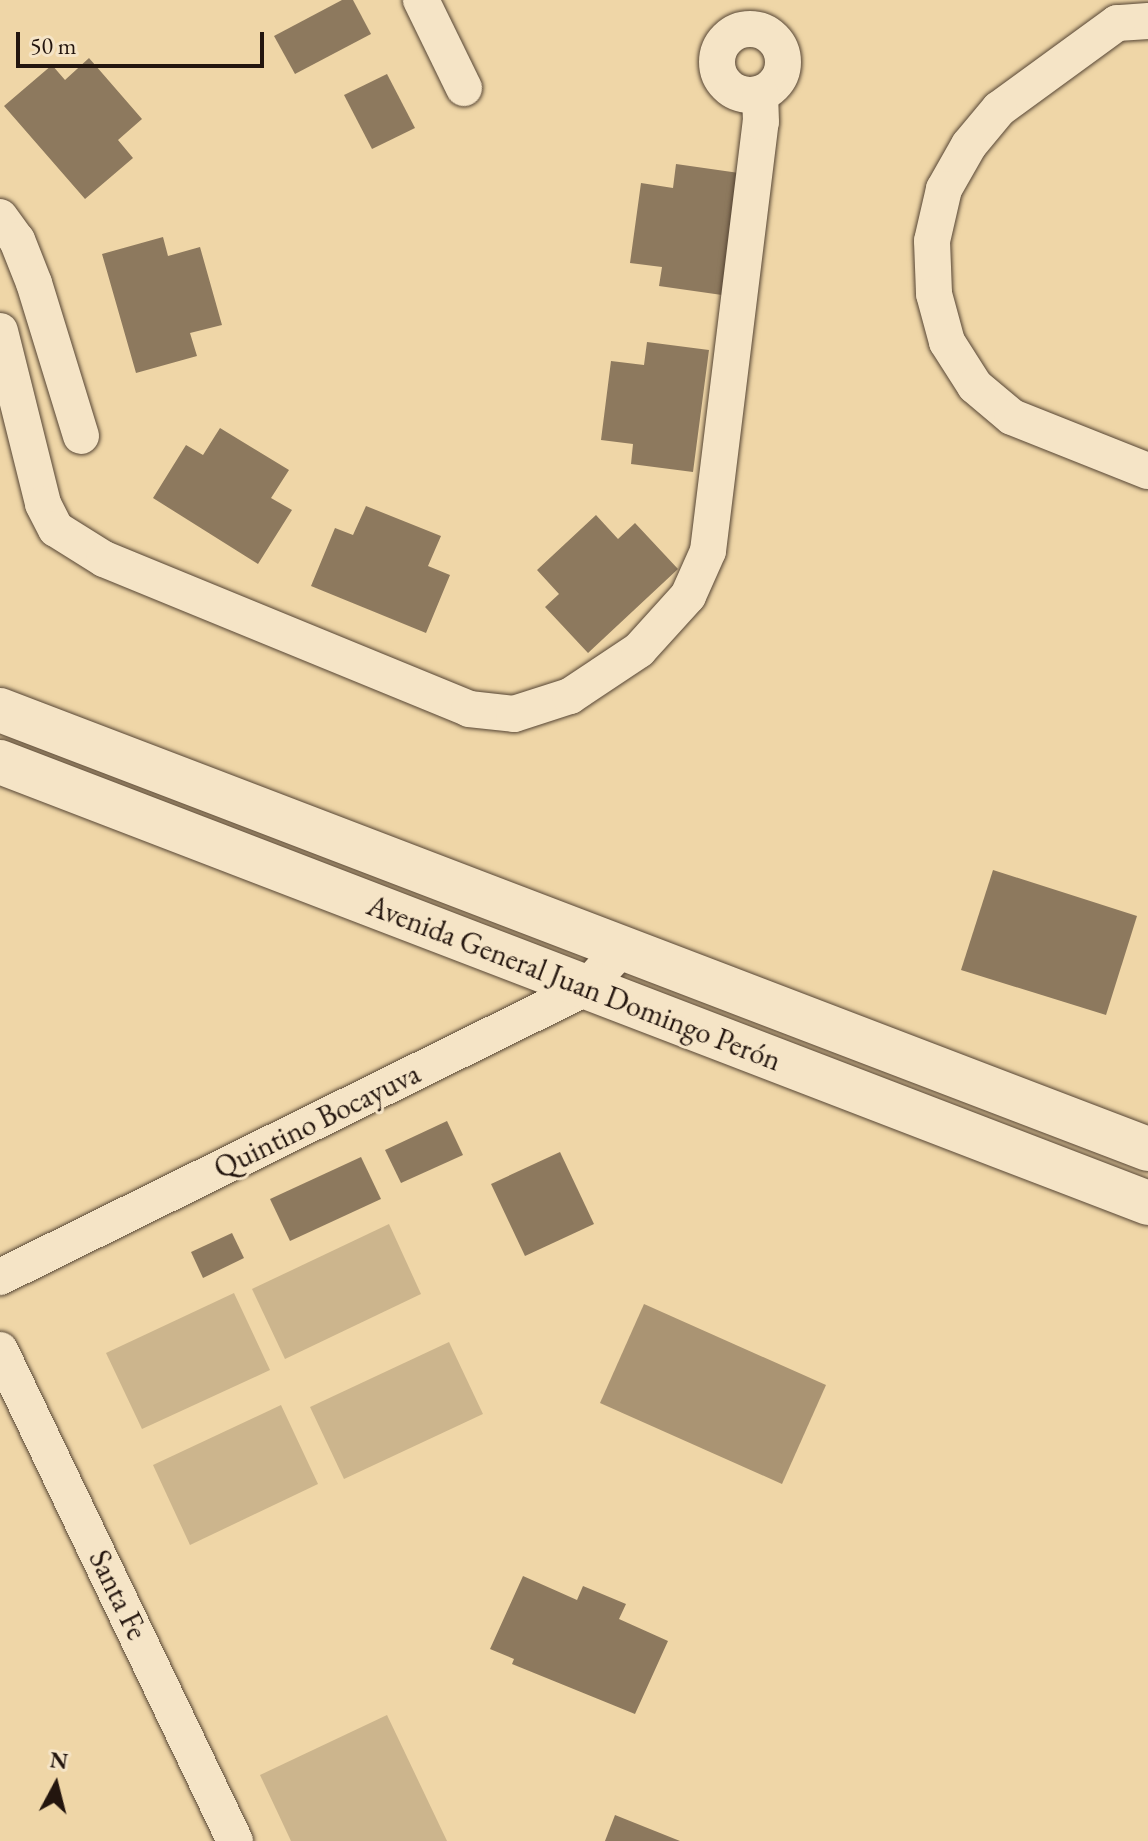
<!DOCTYPE html>
<html>
<head>
<meta charset="utf-8">
<style>
	body { margin:0 }
	#map { position:relative; width:1148px; height:1841px; overflow:hidden; background:#efd6a7; font-family:"EB Garamond",serif }
	div>[style] { position:absolute }
	.green>* { inset:0; background:#ccb58d }
	.water>* { inset:0; background:#aa9473 }
	.building>* { inset:0; background:#8d795e }
	.roads { filter:drop-shadow(0 0 2px #564534) drop-shadow(0 0 2px #564534) }
	.street>* { height:36px; margin:-18px; padding:0 18px; transform-origin:18px; border-radius:18px; background:#f5e4c6 }
	.street>.ring { margin:-18px; padding:0; box-sizing:content-box; background:none; border:36px solid #f5e4c6; border-radius:50% }
	.secondary>* { height:44px; margin:-22px; padding:0 22px; transform-origin:22px; border-radius:22px; background:#f5e4c6 }
	span { translate:-50% -50%; white-space:nowrap; text-align:center; line-height:1.15; -webkit-text-stroke:6px #f5e4c6; paint-order:stroke }
	.street-label { font-size:30px; color:#23150e }
	.north { position:absolute; left:16px; top:1745px; width:80px; height:80px; -webkit-text-stroke:6px #f5e4c6; paint-order:stroke; rotate:7deg; font-size:22px; font-weight:700; line-height:32px; text-align:center; color:#23150e }
	.north::after { content:''; display:block; margin:auto; width:28px; height:36px; background:#23150e; clip-path:polygon(50% 0,100% 100%,50% 72%,0 100%) }
	.scale { position:absolute; left:16px; top:32px; width:248px; height:36px; box-sizing:border-box; border:4px solid #23150e; border-top:0; padding-left:10px; font-size:24px; line-height:28px; white-space:nowrap; color:#23150e; -webkit-text-stroke:6px #f5e4c6; paint-order:stroke }
</style>
</head>
<body>
<div id="map">
	<div class="green">
		<i style="clip-path:polygon(389px 1224px,421px 1294px,285px 1359px,252px 1289px)"></i>
		<i style="clip-path:polygon(234px 1293px,270px 1370px,142px 1429px,106px 1353px)"></i>
		<i style="clip-path:polygon(449px 1342px,483px 1414px,344px 1479px,310px 1407px)"></i>
		<i style="clip-path:polygon(281px 1405px,318px 1484px,190px 1545px,153px 1465px)"></i>
		<i style="clip-path:polygon(387px 1715px,447px 1841px,291px 1841px,260px 1775px)"></i>
	</div>
	<div class="water">
		<i style="clip-path:polygon(644px 1304px,826px 1385px,782px 1484px,600px 1403px)"></i>
	</div>
	<div class="building">
		<i style="clip-path:polygon(342px 0,353px 0,371px 34px,295px 74px,274px 36px)"></i>
		<i style="clip-path:polygon(89px 58px,142px 119px,118px 140px,133px 158px,85px 199px,4px 106px,52px 65px,65px 80px)"></i>
		<i style="clip-path:polygon(387px 74px,415px 128px,372px 149px,344px 95px)"></i>
		<i style="clip-path:polygon(676px 164px,739px 173px,722px 295px,659px 286px,662px 267px,630px 263px,641px 183px,673px 188px)"></i>
		<i style="clip-path:polygon(163px 237px,168px 256px,200px 247px,222px 325px,190px 333px,197px 356px,136px 373px,102px 254px)"></i>
		<i style="clip-path:polygon(647px 342px,709px 350px,693px 472px,631px 464px,633px 444px,601px 440px,611px 361px,644px 365px)"></i>
		<i style="clip-path:polygon(220px 428px,289px 470px,271px 498px,292px 510px,258px 564px,153px 498px,186px 445px,203px 455px)"></i>
		<i style="clip-path:polygon(366px 506px,441px 536px,428px 566px,450px 575px,426px 633px,311px 586px,335px 528px,353px 535px)"></i>
		<i style="clip-path:polygon(596px 515px,618px 539px,635px 523px,678px 569px,588px 653px,545px 607px,559px 594px,537px 570px)"></i>
		<i style="clip-path:polygon(993px 870px,1137px 916px,1106px 1015px,961px 970px)"></i>
		<i style="clip-path:polygon(447px 1121px,463px 1155px,401px 1183px,385px 1150px)"></i>
		<i style="clip-path:polygon(560px 1152px,594px 1224px,525px 1256px,491px 1184px)"></i>
		<i style="clip-path:polygon(361px 1157px,381px 1199px,290px 1241px,270px 1199px)"></i>
		<i style="clip-path:polygon(232px 1233px,244px 1258px,203px 1278px,191px 1252px)"></i>
		<i style="clip-path:polygon(523px 1576px,577px 1600px,583px 1586px,626px 1604px,619px 1619px,668px 1641px,635px 1714px,512px 1664px,514px 1659px,490px 1649px)"></i>
		<i style="clip-path:polygon(615px 1815px,680px 1841px,605px 1841px)"></i>
	</div>
	<div class="roads">
		<div class="street">
			<i style="left:421px;top:0;width:98px;rotate:64deg"></i>
			<i style="left:1148px;top:21px;width:31px;rotate:176deg"></i>
			<i style="left:1117px;top:23px;width:146px;rotate:143.9deg"></i>
			<i style="left:999px;top:109px;width:47px;rotate:129.8deg"></i>
			<i style="left:969px;top:145px;width:51px;rotate:119.6deg"></i>
			<i style="left:944px;top:189px;width:53px;rotate:103deg"></i>
			<i style="left:932px;top:241px;width:53px;rotate:87.8deg"></i>
			<i style="left:934px;top:294px;width:50px;rotate:74.8deg"></i>
			<i style="left:947px;top:342px;width:52px;rotate:57.5deg"></i>
			<i style="left:975px;top:386px;width:48px;rotate:40deg"></i>
			<i style="left:1012px;top:417px;width:146px;rotate:21.7deg"></i>
			<i class="ring" style="left:717px;top:29px;width:30px;height:30px"></i>
			<i style="left:0;top:217px;width:29px;rotate:54deg"></i>
			<i style="left:17px;top:240px;width:46px;rotate:68.4deg"></i>
			<i style="left:34px;top:283px;width:160px;rotate:72.9deg"></i>
			<i style="left:0;top:331px;width:178px;rotate:76deg"></i>
			<i style="left:43px;top:504px;width:28px;rotate:63deg"></i>
			<i style="left:56px;top:529px;width:57px;rotate:32deg"></i>
			<i style="left:104px;top:559px;width:395px;rotate:22.3deg"></i>
			<i style="left:469px;top:709px;width:45px;rotate:6.3deg"></i>
			<i style="left:514px;top:714px;width:59px;rotate:-17.8deg"></i>
			<i style="left:570px;top:696px;width:83px;rotate:-33.7deg"></i>
			<i style="left:639px;top:650px;width:73px;rotate:-47.8deg"></i>
			<i style="left:688px;top:596px;width:49px;rotate:-66deg"></i>
			<i style="left:708px;top:551px;width:432px;rotate:-83deg"></i>
			<i style="left:761px;top:122px;width:28px;rotate:-92deg"></i>
			<i style="left:0;top:1277px;width:653px;rotate:-26.25deg"></i>
			<i style="left:586px;top:988px;width:54px;rotate:-48deg"></i>
			<i style="left:0;top:1350px;width:544px;rotate:64.42deg"></i>
		</div>
		<div class="secondary">
			<i style="left:0;top:710px;width:1229px;rotate:20.93deg"></i>
			<i style="left:0;top:762px;width:1230px;rotate:21.01deg"></i>
		</div>
	</div>
	<div class="street-label">
		<span style="left:574px;top:983px;rotate:21deg">Avenida General Juan Domingo Perón</span>
		<span style="left:317px;top:1121px;rotate:-26deg">Quintino Bocayuva</span>
		<span style="left:118px;top:1595px;rotate:64deg">Santa Fe</span>
	</div>
	<div class="north">N</div>
	<div class="scale">50 m</div>
</div>
</body>
</html>
